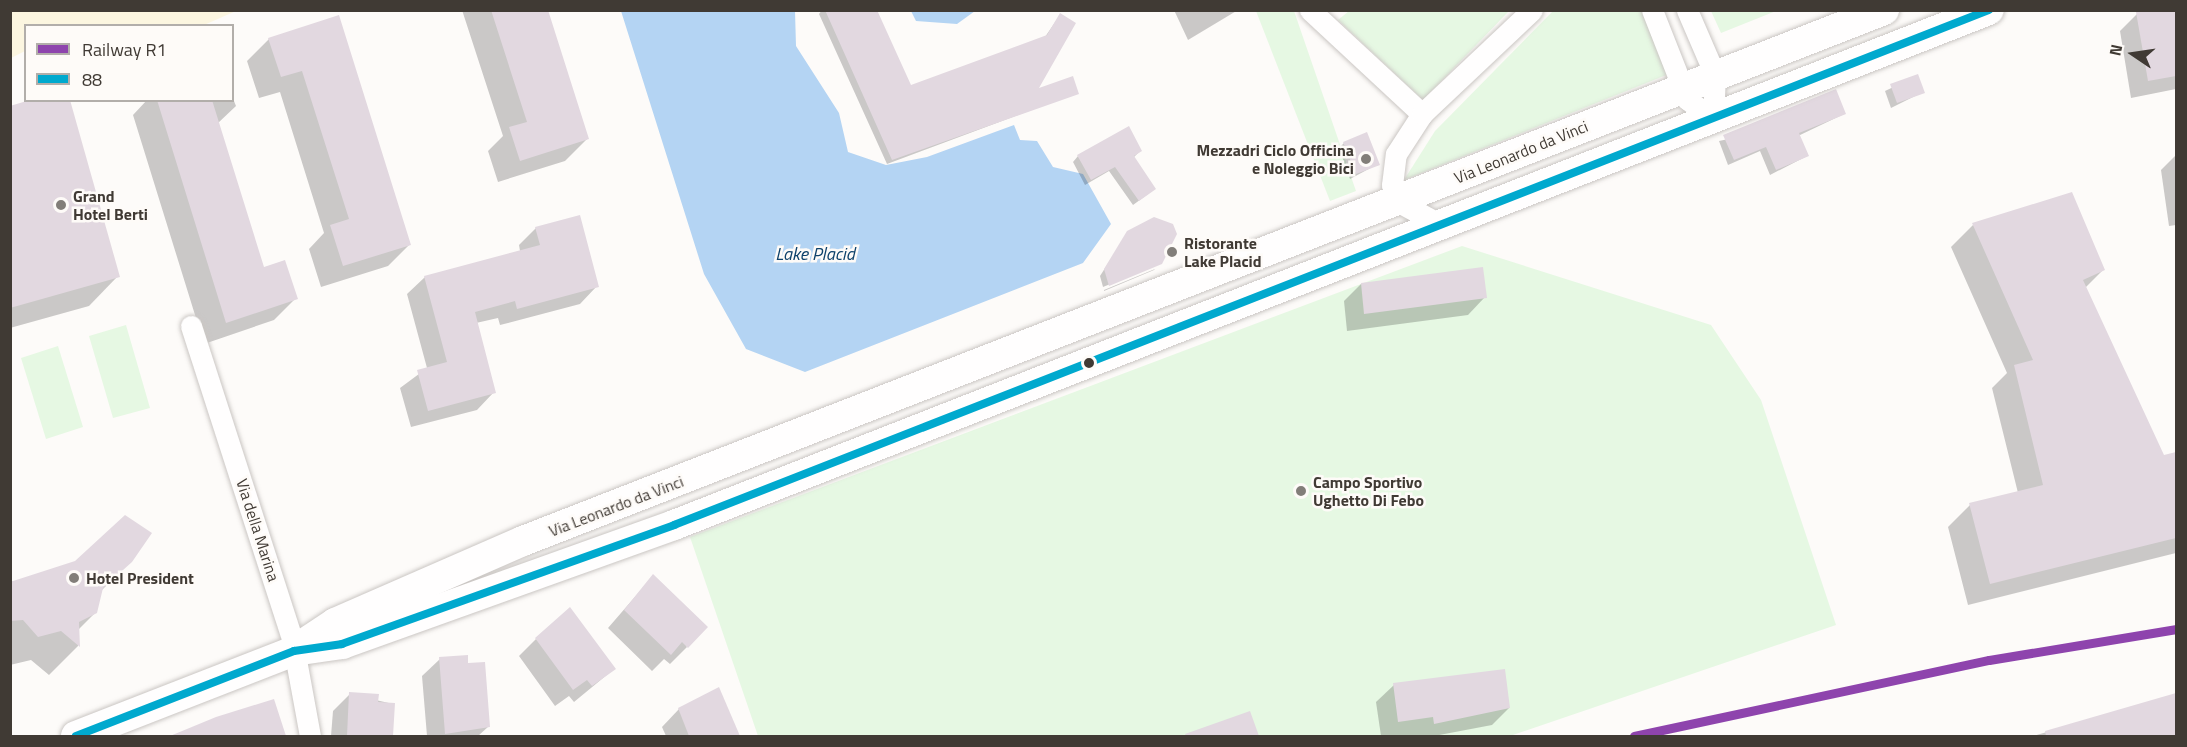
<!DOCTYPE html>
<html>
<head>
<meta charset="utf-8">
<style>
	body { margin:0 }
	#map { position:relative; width:2187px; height:747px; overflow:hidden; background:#fdfbf9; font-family:"Titillium Web",sans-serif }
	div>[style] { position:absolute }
	.green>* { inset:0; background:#e6f8e3 }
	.sand>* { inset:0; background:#fcf6e0 }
	.water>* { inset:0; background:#b4d4f3 }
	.shadow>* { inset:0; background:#0003 }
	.building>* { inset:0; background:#e2d8e0 }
	.roads { filter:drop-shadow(0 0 2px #cac6c3) drop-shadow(0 0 2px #cac6c3) }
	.street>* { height:21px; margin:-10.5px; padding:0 10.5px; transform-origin:10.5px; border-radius:10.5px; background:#fffefe }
	.secondary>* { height:30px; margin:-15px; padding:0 15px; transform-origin:15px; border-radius:15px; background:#fffefe }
	.bus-1>* { height:8px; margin:-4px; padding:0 4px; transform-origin:4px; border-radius:4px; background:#00a9ce }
	.rail-1>* { height:9px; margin:-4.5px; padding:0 4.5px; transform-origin:4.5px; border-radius:4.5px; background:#8e44ad }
	.dots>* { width:16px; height:16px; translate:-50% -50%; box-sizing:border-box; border:3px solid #fefbf8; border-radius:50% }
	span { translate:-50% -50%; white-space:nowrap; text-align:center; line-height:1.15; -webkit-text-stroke:5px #fefbf8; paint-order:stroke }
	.poi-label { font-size:16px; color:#403a34; font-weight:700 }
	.right { translate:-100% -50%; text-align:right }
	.left { translate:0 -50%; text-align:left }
	.street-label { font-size:16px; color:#403a34 }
	.water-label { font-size:18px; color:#0e426b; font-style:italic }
	.frame { position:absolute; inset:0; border:12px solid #403a34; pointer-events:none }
	.legend { position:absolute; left:24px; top:24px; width:210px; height:78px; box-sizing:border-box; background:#fefbf8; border:2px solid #b2aeaa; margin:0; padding:8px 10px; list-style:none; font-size:18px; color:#403a34 }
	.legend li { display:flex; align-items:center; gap:12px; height:30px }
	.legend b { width:30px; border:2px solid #b2aeaa }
	.north { position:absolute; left:2103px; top:24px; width:60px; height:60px; -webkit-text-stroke:4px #fefbf8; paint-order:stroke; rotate:283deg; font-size:16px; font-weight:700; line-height:24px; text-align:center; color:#403a34 }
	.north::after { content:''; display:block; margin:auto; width:21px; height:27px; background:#403a34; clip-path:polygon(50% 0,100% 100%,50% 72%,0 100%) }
</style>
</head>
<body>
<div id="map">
	<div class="green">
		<i style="clip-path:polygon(1256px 11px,1294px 11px,1356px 191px,1330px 201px)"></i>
		<i style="clip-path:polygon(1349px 11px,1509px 11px,1423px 100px,1338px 20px)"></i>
		<i style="clip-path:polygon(1553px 11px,1643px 11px,1669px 74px,1404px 180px,1435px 131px)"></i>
		<i style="clip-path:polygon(1711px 11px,1776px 11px,1721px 33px)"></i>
		<i style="clip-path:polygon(1462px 246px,1711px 325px,1761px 400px,1836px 625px,1510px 736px,758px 736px,690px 537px)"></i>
		<i style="clip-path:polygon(126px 325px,150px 408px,113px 418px,89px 336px)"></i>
		<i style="clip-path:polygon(58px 346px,83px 427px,46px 439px,21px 358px)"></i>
	</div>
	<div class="sand">
		<i style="clip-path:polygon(10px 11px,11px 10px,236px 11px,204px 25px,26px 26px,25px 51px,11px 58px)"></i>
	</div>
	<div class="water">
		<i style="clip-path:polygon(621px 11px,795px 11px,796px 46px,839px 113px,848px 152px,886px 165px,927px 157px,1014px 125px,1020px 140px,1037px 141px,1053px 167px,1083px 174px,1111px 224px,1083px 263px,805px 372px,746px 349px,704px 274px)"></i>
		<i style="clip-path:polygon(911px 11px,975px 11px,957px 24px,916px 21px)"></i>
	</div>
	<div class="shadow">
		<i style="clip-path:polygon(462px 10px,547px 10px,587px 139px,565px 161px,498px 182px,488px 151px,503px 136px)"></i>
		<i style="clip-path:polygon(822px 10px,876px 10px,910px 87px,1045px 37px,1060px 15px,1036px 90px,1077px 93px,887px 164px,819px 14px)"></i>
		<i style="clip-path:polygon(1174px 10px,1238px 10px,1188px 40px)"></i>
		<i style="clip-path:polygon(2176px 10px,2176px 89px,2131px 98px,2120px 31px,2137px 14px)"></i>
		<i style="clip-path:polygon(338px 17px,410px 244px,388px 266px,321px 287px,309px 249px,324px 233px,280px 92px,259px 98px,247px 61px,269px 39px)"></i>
		<i style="clip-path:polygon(1917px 76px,1923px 92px,1891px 108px,1885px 91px)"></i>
		<i style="clip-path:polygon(232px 96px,236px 106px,217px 124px,263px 269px,296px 298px,274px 320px,204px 344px,133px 115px,147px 100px,232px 100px)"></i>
		<i style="clip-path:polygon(10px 108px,118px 276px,89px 306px,10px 328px)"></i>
		<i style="clip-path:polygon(1844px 114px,1798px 136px,1807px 156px,1770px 175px,1760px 151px,1728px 165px,1719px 141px)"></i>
		<i style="clip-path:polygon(1344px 143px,1378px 164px,1350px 179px,1339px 148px)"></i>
		<i style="clip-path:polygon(1140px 151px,1133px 158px,1148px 194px,1133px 205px,1109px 171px,1085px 185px,1073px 162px,1078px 156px)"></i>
		<i style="clip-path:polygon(2176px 155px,2176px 225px,2169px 226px,2161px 170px)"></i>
		<i style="clip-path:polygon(2071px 194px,2103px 270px,2085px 288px,2163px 456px,2176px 453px,2176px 553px,1968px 605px,1948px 527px,1970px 505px,2018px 493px,1992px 388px,2007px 373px,1951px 247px,1973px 225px)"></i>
		<i style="clip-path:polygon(536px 228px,597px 286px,580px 304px,500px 325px,498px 318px,476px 323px,494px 392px,477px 410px,411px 427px,400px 388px,427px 368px,407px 294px,425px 277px,520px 251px,519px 245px)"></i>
		<i style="clip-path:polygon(1128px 232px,1159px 264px,1103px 287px,1100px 276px)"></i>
		<i style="clip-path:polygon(1155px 269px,1154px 270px,1104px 291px,1104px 290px)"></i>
		<i style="clip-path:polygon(1361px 284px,1485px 297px,1468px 315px,1347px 331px,1344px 301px)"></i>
		<i style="clip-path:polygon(131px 561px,100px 592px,96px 612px,78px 630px,78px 646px,49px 675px,31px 660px,10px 665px,10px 582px)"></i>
		<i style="clip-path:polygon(653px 576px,687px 647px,670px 664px,664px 659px,652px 671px,608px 628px)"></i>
		<i style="clip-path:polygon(536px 639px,614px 669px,574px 702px,569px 696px,555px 706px,519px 656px)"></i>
		<i style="clip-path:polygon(440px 659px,467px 665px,489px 726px,478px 736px,427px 736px,422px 676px)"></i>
		<i style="clip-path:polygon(1394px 685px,1509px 708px,1492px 725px,1434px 736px,1381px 736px,1376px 702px)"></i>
		<i style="clip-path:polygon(718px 689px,738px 736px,666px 736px,662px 727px,679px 709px)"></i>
		<i style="clip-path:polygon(350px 694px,393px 704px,391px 736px,331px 736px,333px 711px)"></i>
		<i style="clip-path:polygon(2176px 695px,2176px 736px,2033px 736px)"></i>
		<i style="clip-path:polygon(273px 701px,284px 736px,176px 736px)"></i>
		<i style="clip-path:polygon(1249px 713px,1258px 736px,1192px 736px,1197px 731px)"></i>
	</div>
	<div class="building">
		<i style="clip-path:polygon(491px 10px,548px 10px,589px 139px,520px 161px,509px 127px,527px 122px)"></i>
		<i style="clip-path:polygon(825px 10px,877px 10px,911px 85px,1047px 35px,1060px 13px,1076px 23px,1039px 88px,1073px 76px,1079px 94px,892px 160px)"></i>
		<i style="clip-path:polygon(2176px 10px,2176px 76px,2148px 81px,2136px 12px)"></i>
		<i style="clip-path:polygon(339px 15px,411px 245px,343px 266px,330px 225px,349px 219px,302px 71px,281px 77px,268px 38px)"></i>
		<i style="clip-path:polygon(1918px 74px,1925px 93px,1897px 103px,1890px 84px)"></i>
		<i style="clip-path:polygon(1836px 89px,1846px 114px,1799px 133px,1809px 156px,1776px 170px,1766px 147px,1734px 160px,1723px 135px)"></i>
		<i style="clip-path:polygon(30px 100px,70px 100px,120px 277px,10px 308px,10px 106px)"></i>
		<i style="clip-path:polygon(157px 100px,212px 100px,264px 267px,285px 260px,298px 299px,226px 323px)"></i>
		<i style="clip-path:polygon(1129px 126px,1142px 151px,1134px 156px,1156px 189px,1139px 201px,1115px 167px,1091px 180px,1077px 155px)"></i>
		<i style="clip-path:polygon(1367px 132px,1380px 165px,1356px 174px,1343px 142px)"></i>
		<i style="clip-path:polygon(2072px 192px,2105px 270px,2083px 280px,2164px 455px,2176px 452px,2176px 538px,1990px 584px,1969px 503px,2043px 485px,2014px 365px,2033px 360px,1972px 223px)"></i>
		<i style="clip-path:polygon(580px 215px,599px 287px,517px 309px,515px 301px,475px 312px,496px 393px,428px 411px,417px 370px,447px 362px,424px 276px,540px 245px,535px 227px)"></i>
		<i style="clip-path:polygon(1154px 217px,1173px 224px,1177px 234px,1162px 264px,1109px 286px,1104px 269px,1127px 231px)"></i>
		<i style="clip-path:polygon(1483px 267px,1487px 298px,1364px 314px,1361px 283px)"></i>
		<i style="clip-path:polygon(125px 515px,152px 533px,132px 562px,103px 588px,97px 613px,79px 622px,80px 647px,61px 631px,38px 637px,23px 620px,10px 621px,10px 582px,75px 561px)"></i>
		<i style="clip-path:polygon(653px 574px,708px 627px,688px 648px,682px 642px,671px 655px,624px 610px)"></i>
		<i style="clip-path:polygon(570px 607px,616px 669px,592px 686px,587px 680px,573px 690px,535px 638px)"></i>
		<i style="clip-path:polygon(468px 655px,468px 663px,485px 662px,490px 727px,445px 734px,439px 657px)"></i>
		<i style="clip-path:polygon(1505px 669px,1510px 708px,1434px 724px,1433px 717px,1398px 722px,1393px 683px)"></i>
		<i style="clip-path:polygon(719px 687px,740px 736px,689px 736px,678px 708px)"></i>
		<i style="clip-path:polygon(349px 692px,379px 694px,378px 702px,395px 703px,393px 736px,347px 736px)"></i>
		<i style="clip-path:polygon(2176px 693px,2176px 736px,2046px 736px,2045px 731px)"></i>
		<i style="clip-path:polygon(274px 699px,286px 736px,170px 736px,216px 717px)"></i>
		<i style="clip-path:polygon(1250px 711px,1259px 736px,1186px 736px,1185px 734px)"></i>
	</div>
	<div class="roads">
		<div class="street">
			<i style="left:1310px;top:10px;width:153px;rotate:42.9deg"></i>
			<i style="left:1652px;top:10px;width:96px;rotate:68.5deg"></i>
			<i style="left:1687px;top:99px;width:33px;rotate:38deg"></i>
			<i style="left:1713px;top:119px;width:44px;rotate:-87.4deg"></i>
			<i style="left:1715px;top:75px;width:71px;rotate:-113.3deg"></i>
			<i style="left:1443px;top:226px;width:52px;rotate:-151.5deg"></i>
			<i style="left:1397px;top:201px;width:17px;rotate:-107deg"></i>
			<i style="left:1392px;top:185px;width:31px;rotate:-83deg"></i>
			<i style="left:1396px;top:154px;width:48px;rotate:-57deg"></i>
			<i style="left:1422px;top:114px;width:151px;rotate:-43.4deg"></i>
			<i style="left:191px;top:326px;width:328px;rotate:72.1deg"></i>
			<i style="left:292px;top:638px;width:100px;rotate:79.6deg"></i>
		</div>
		<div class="secondary">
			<i style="left:299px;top:647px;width:43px;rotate:-33.7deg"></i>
			<i style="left:335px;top:623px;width:205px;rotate:-23.6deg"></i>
			<i style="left:523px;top:541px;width:1461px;rotate:-21.31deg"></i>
			<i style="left:76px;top:736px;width:234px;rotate:-21.3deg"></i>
			<i style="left:294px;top:651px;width:49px;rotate:-8.3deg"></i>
			<i style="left:342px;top:644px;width:353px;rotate:-19.7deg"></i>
			<i style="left:674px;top:525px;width:1412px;rotate:-21.39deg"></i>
		</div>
	</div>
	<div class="bus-1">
		<i style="left:76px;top:736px;width:234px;rotate:-21.3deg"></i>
		<i style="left:294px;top:651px;width:49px;rotate:-8.3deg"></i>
		<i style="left:342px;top:644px;width:353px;rotate:-19.7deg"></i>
		<i style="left:674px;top:525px;width:1412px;rotate:-21.39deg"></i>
	</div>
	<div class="rail-1">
		<i style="left:1634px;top:736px;width:363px;rotate:-12.1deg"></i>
		<i style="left:1989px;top:660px;width:190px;rotate:-9.4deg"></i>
	</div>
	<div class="dots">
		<i style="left:1366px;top:159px;background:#827e79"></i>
		<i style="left:61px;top:205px;background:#827e79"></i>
		<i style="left:1172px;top:252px;background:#827e79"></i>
		<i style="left:1089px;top:363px;background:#403a34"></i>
		<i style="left:1301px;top:491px;background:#827e79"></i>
		<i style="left:74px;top:578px;background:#827e79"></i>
	</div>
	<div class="poi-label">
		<span class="right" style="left:1354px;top:159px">Mezzadri Ciclo Officina<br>e Noleggio Bici</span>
		<span class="left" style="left:73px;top:205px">Grand<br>Hotel Berti</span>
		<span class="left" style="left:1184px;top:252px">Ristorante<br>Lake Placid</span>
		<span class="left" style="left:1313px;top:491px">Campo Sportivo<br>Ughetto Di Febo</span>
		<span class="left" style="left:86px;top:578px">Hotel President</span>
	</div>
	<div class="street-label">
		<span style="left:1521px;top:152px;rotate:-22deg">Via Leonardo da Vinci</span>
		<span style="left:616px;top:506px;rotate:-21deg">Via Leonardo da Vinci</span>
		<span style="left:258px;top:530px;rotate:72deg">Via della Marina</span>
	</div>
	<div class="water-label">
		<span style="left:815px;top:254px">Lake Placid</span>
	</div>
	<div class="frame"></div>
	<ul class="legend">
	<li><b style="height:8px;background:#8e44ad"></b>Railway R1</li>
	<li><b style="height:8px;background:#00a9ce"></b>88</li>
	</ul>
	<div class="north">N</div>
</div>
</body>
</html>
